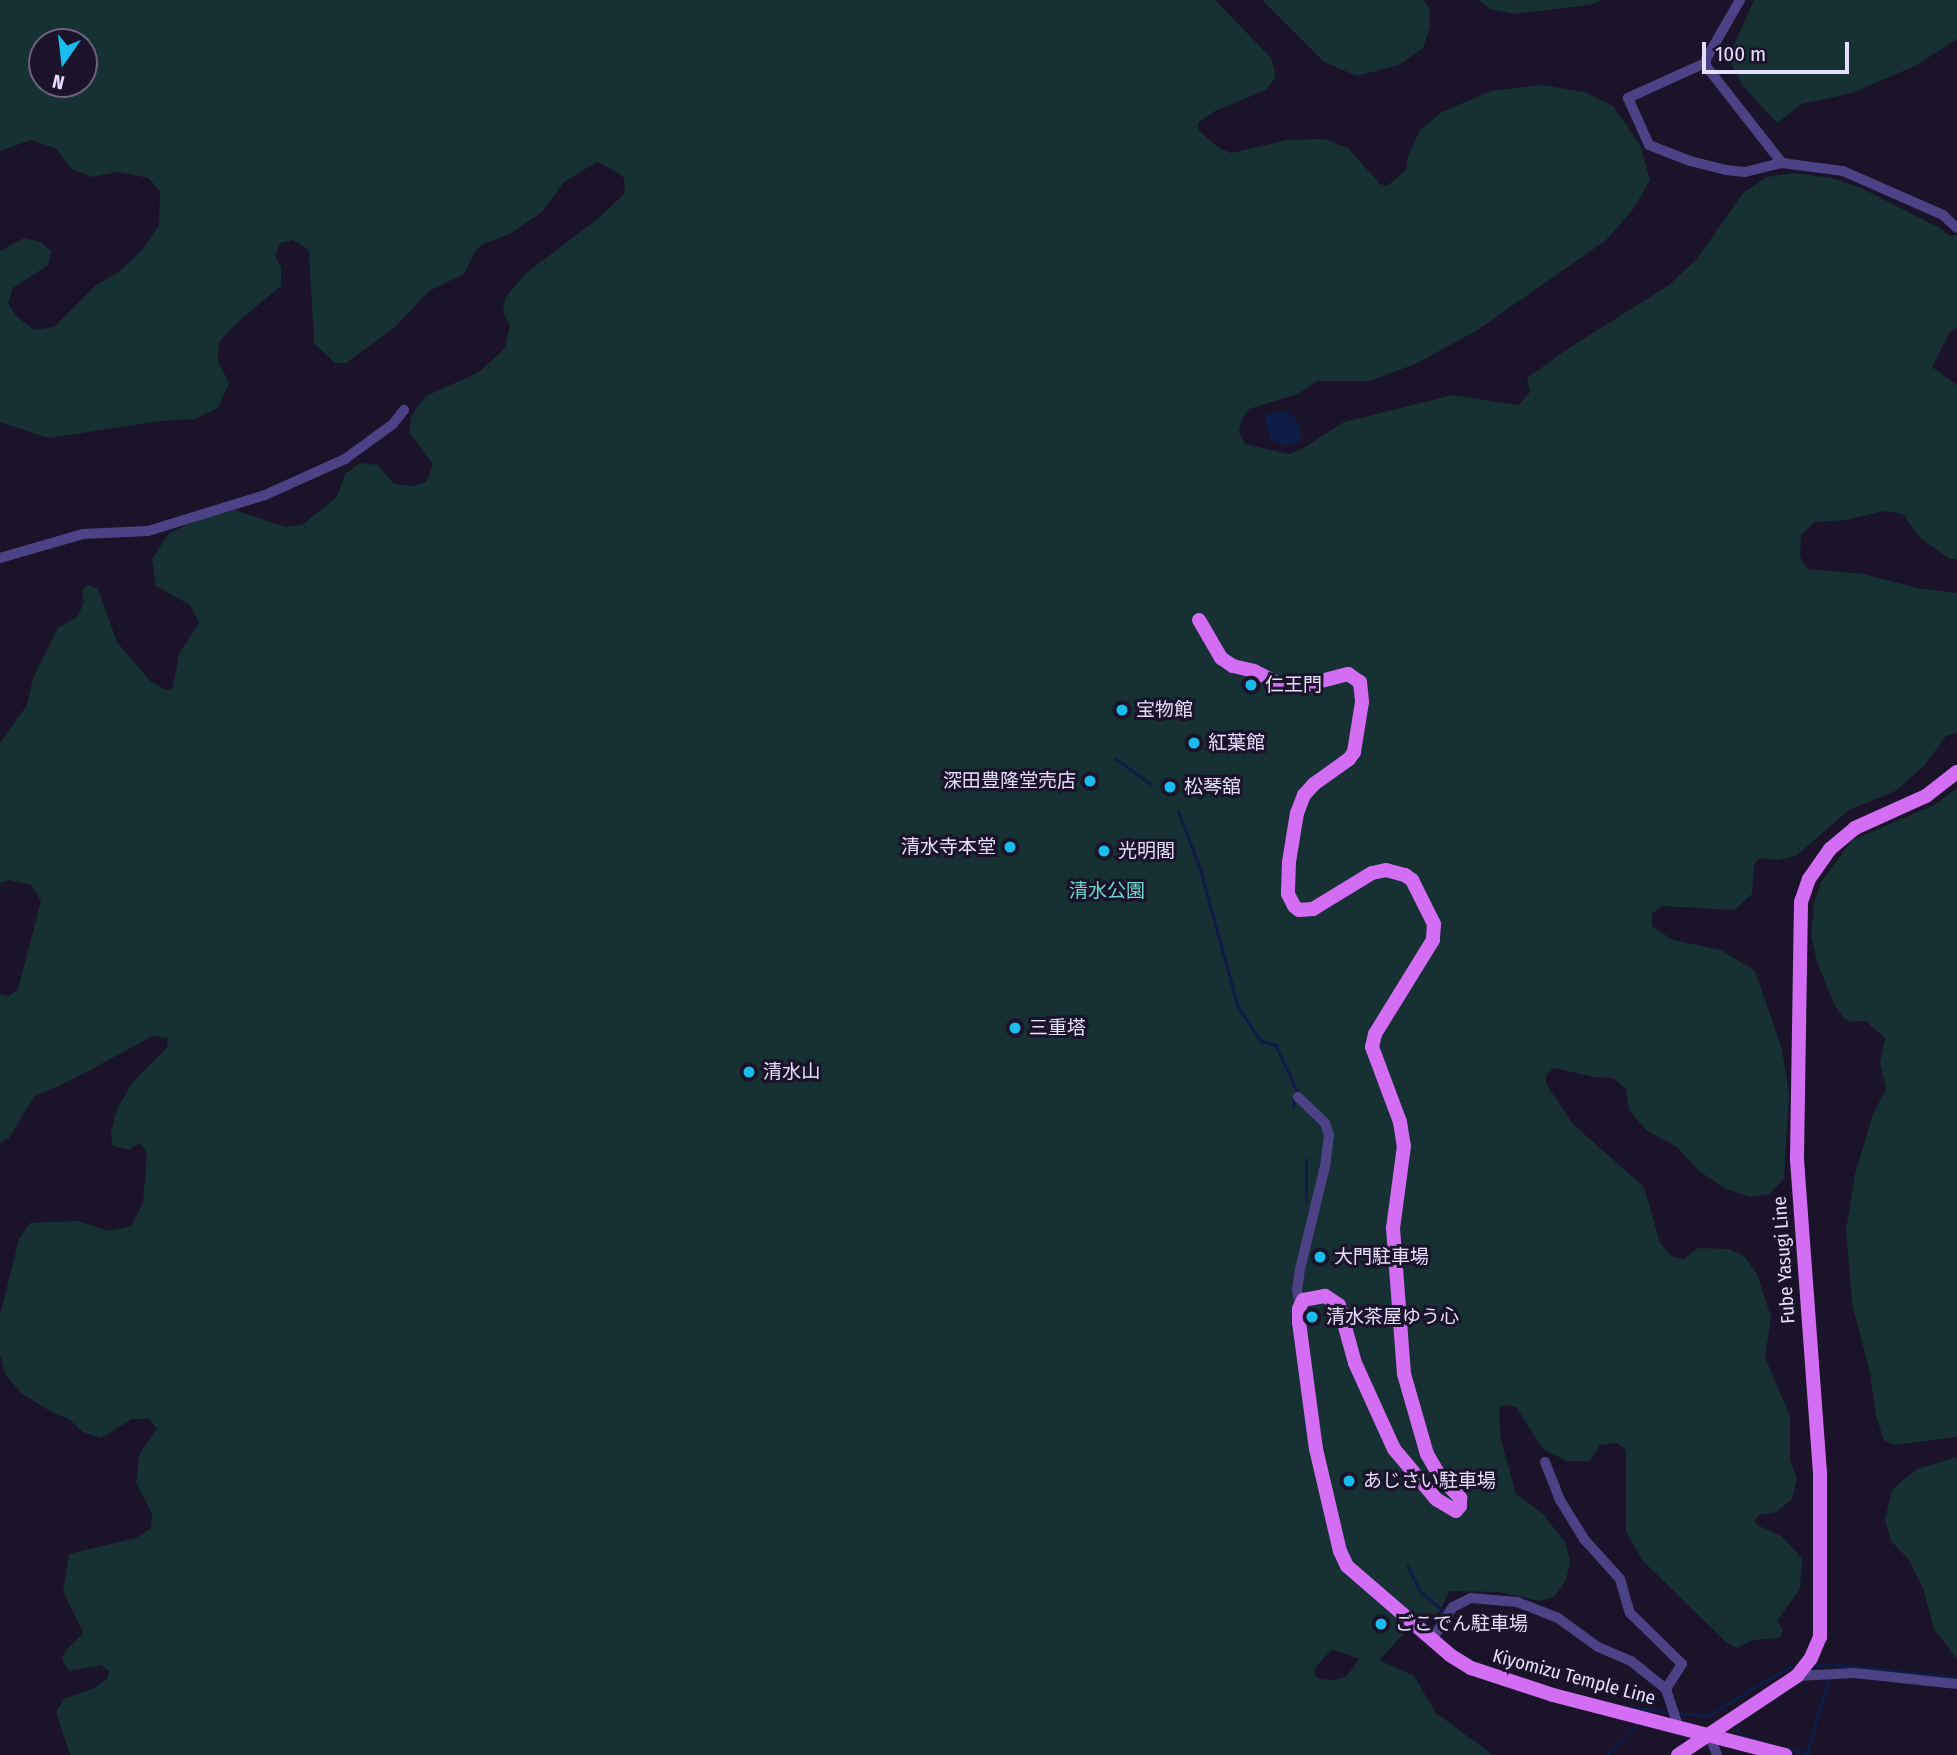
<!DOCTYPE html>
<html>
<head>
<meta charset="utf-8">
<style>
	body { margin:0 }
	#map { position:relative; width:1957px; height:1755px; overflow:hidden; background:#1a1329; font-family:"Fira Sans Condensed","Noto Sans JP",sans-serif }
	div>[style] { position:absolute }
	.green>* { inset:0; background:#163033 }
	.water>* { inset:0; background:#0f1c46 }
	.stream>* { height:2.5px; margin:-1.25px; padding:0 1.25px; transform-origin:1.25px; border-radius:1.25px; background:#0f1c46 }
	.minor>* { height:10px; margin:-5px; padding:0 5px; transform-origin:5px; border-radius:5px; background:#4d4285 }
	.major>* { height:14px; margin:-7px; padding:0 7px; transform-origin:7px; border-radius:7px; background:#d36ef4 }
	.dots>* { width:19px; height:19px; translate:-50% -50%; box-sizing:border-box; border:4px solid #1a1329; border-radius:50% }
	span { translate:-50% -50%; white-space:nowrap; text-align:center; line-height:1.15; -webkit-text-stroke:6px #1a1329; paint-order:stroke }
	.poi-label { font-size:19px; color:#e5defc }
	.left { translate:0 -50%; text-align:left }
	.right { translate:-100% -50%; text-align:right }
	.park-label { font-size:19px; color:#6ed8cb }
	.street-label { font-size:19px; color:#e5defc }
	.north { position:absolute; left:28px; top:28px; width:70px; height:70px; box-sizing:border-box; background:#1a1329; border:2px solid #6b647d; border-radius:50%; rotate:194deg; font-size:19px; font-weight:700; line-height:28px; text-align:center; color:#e5defc }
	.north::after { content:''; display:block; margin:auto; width:24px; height:32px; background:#19bded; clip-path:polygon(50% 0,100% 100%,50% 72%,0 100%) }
	.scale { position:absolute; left:1702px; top:42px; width:147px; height:32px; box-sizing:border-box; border:4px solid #e5defc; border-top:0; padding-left:9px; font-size:21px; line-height:24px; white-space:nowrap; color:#e5defc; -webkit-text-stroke:5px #1a1329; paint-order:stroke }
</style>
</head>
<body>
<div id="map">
	<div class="green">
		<i style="clip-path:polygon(evenodd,0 0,1215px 0,1271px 58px,1276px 77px,1266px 90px,1215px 111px,1198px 123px,1199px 131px,1219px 148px,1231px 153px,1287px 140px,1324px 139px,1348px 148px,1380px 184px,1387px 186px,1406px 170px,1408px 156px,1420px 130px,1442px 112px,1491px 91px,1541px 85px,1584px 92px,1613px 106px,1640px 145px,1650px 180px,1632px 211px,1605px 241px,1476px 331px,1415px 364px,1370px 381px,1317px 381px,1298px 394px,1249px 409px,1241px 421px,1239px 432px,1245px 444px,1289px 454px,1302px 449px,1344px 422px,1452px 395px,1519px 405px,1530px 392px,1527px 378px,1566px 350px,1669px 285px,1697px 259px,1743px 193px,1767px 177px,1794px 173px,1832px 178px,1861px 188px,1940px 228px,1950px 236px,1957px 235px,1957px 328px,1950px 332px,1932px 367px,1957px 385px,1957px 559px,1950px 559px,1920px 538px,1903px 514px,1884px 511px,1846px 520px,1815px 522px,1801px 535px,1800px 557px,1808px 569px,1864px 574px,1917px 588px,1957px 593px,1957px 733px,1946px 736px,1924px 766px,1895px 791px,1849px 810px,1796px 856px,1777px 860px,1760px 858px,1754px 864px,1752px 894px,1734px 910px,1662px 906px,1652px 914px,1652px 926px,1673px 940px,1721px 950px,1755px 971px,1782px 1049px,1789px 1094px,1784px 1179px,1769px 1194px,1751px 1197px,1726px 1189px,1699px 1171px,1677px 1147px,1646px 1130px,1629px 1110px,1626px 1089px,1613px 1078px,1594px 1077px,1554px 1068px,1546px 1075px,1546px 1084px,1573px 1124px,1644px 1187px,1660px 1243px,1671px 1256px,1684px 1259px,1698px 1248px,1729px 1249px,1745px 1257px,1757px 1274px,1771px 1317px,1765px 1357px,1790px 1416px,1790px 1460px,1797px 1479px,1792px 1499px,1776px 1512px,1759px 1515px,1755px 1521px,1757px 1525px,1781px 1536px,1802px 1558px,1800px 1589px,1777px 1621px,1783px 1629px,1780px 1638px,1753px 1640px,1737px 1648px,1727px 1643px,1643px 1561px,1626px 1532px,1626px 1450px,1617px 1443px,1600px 1445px,1590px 1461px,1567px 1461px,1543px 1449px,1516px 1407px,1506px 1405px,1500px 1407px,1499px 1415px,1501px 1440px,1516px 1494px,1543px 1514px,1566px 1543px,1570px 1562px,1566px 1580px,1554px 1597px,1540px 1601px,1498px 1592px,1450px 1591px,1439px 1612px,1423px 1625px,1410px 1627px,1379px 1660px,1414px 1676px,1436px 1713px,1493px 1755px,70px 1755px,56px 1712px,64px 1699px,94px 1688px,107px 1679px,109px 1671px,101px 1665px,69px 1671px,62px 1659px,66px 1650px,83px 1633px,63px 1591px,69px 1554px,136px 1538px,151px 1528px,152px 1514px,136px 1483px,140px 1453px,157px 1429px,149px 1419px,132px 1419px,101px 1438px,83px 1432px,70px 1420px,48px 1410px,20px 1392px,5px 1374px,0 1354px,0 1315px,19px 1239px,30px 1223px,78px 1221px,109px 1231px,131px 1226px,143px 1203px,147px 1153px,140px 1143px,128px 1150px,112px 1145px,111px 1132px,117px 1109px,132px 1083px,167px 1048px,168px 1038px,153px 1036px,73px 1079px,34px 1097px,9px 1138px,0 1143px,0 994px,9px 996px,18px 989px,41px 901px,31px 885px,9px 880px,0 883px,0 743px,27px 705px,33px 678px,58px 628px,77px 617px,84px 603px,82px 590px,88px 585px,98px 589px,117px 642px,150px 681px,166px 690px,173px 688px,179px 654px,199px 623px,190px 605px,156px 586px,152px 559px,169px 533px,197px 520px,235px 510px,285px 527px,302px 525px,337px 497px,345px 474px,360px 463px,378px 465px,394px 484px,413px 486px,426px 482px,433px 464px,409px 432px,412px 414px,426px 396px,479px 372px,505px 348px,510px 325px,503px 312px,505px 298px,525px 274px,600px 217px,625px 193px,624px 178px,612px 169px,597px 162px,587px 168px,564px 182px,542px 212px,510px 234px,483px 244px,476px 250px,464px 274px,429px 291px,395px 327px,346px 363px,335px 363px,314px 343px,309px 250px,293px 240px,280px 243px,275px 256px,281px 267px,281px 286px,241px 319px,220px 341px,217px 359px,229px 383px,218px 408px,195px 419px,161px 421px,48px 438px,0 422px,0 251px,24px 238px,41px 242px,51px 251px,48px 265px,13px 288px,8px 303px,16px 316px,34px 330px,54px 327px,95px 286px,119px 272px,143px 249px,159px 225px,160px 192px,149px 178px,118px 172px,92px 177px,71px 169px,57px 149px,31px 140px,0 151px,0 0,42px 42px,84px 42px,84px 84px,42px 84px,42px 42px,0 0,1332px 1649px,1359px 1659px,1347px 1676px,1335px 1680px,1320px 1679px,1315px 1675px,1315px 1668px,1332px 1649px)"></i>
		<i style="clip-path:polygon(1262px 0,1424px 0,1429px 8px,1430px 27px,1423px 48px,1399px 65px,1357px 76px,1324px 62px)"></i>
		<i style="clip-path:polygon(1478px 0,1601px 0,1590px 5px,1514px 14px,1490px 9px)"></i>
		<i style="clip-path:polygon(1754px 0,1957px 0,1957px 39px,1917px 65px,1852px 93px,1802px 104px,1777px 123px,1743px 86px,1728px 58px)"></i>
		<i style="clip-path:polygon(1957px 788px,1957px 1437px,1894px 1445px,1884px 1440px,1876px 1416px,1870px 1373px,1852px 1303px,1846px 1230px,1855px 1174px,1873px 1114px,1886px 1089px,1880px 1062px,1885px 1038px,1865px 1021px,1851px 1022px,1843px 1017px,1834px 1004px,1817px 962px,1811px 935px,1814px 903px,1821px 882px,1852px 840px,1934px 805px)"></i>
		<i style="clip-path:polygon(1957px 1457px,1957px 1659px,1934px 1629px,1923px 1588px,1909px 1560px,1891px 1541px,1885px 1519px,1892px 1490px,1904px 1479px,1918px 1469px)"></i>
	</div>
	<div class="water">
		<i style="clip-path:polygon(1288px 411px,1299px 424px,1302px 441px,1285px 446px,1270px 439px,1265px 420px,1267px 414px)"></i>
	</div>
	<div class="stream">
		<i style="left:1116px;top:759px;width:43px;rotate:35.5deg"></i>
		<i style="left:1178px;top:810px;width:65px;rotate:69.3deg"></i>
		<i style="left:1201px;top:871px;width:140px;rotate:74.7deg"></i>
		<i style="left:1238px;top:1006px;width:42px;rotate:56.7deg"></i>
		<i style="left:1261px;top:1041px;width:16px;rotate:15deg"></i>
		<i style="left:1276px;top:1045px;width:53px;rotate:65.4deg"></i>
		<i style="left:1293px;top:1106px;width:8px;rotate:-83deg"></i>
		<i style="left:1306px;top:1204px;width:44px;rotate:-90deg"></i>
		<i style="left:1408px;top:1566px;width:28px;rotate:64deg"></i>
		<i style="left:1420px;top:1591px;width:30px;rotate:40deg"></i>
		<i style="left:1443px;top:1610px;width:6px;rotate:90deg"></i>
		<i style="left:1811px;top:1665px;width:21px;rotate:-3deg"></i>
		<i style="left:1832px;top:1664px;width:126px;rotate:5.9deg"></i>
		<i style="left:1628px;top:1707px;width:23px;rotate:7deg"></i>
		<i style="left:1679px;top:1713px;width:28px;rotate:6deg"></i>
		<i style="left:1707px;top:1716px;width:96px;rotate:-30.9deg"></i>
		<i style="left:1789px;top:1667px;width:9px;rotate:-6deg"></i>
		<i style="left:1646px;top:1715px;width:7px;rotate:-45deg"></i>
		<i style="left:1651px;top:1710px;width:18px;rotate:6deg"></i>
		<i style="left:1738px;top:1725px;width:10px;rotate:84deg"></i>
		<i style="left:1739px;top:1735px;width:25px;rotate:16deg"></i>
		<i style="left:1786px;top:1748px;width:25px;rotate:16deg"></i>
		<i style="left:1607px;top:1755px;width:46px;rotate:-45.9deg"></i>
		<i style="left:1806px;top:1755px;width:80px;rotate:-73.4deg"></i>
	</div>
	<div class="minor">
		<i style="left:1740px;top:0;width:68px;rotate:120deg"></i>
		<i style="left:1706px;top:59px;width:7px;rotate:90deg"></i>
		<i style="left:1706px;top:66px;width:123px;rotate:51.9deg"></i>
		<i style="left:1705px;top:63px;width:85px;rotate:155.6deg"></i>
		<i style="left:1628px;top:98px;width:51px;rotate:65.9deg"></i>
		<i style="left:1649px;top:145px;width:44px;rotate:21.3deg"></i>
		<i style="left:1690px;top:161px;width:37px;rotate:14deg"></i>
		<i style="left:1726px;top:170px;width:19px;rotate:6deg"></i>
		<i style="left:1745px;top:172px;width:38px;rotate:-14deg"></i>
		<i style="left:1782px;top:163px;width:62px;rotate:7.5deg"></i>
		<i style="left:1843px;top:171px;width:109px;rotate:23.7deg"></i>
		<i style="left:1943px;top:215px;width:19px;rotate:43deg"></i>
		<i style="left:0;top:558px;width:86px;rotate:-16.1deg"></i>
		<i style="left:83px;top:534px;width:65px;rotate:-2.6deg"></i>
		<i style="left:148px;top:531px;width:122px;rotate:-17.1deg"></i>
		<i style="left:265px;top:495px;width:88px;rotate:-24.2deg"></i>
		<i style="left:345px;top:459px;width:59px;rotate:-36.1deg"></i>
		<i style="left:393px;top:424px;width:18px;rotate:-52deg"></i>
		<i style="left:1298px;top:1097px;width:37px;rotate:44deg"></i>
		<i style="left:1325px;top:1123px;width:13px;rotate:72deg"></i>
		<i style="left:1329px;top:1135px;width:31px;rotate:97deg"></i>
		<i style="left:1325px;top:1166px;width:106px;rotate:103.6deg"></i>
		<i style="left:1300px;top:1269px;width:21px;rotate:98deg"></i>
		<i style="left:1297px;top:1290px;width:14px;rotate:78deg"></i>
		<i style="left:1545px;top:1462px;width:41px;rotate:68.5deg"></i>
		<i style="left:1560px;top:1500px;width:46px;rotate:58.4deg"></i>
		<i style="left:1584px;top:1539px;width:54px;rotate:48deg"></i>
		<i style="left:1620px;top:1579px;width:35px;rotate:74deg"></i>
		<i style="left:1630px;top:1613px;width:73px;rotate:44.4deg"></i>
		<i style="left:1682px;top:1664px;width:30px;rotate:123deg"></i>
		<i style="left:1666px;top:1689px;width:38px;rotate:72deg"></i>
		<i style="left:1432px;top:1640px;width:39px;rotate:-58deg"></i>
		<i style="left:1453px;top:1607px;width:20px;rotate:-27deg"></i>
		<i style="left:1471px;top:1598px;width:46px;rotate:5deg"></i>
		<i style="left:1517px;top:1602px;width:44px;rotate:21.3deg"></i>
		<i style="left:1558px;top:1618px;width:49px;rotate:35.9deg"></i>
		<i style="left:1598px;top:1647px;width:36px;rotate:23deg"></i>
		<i style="left:1631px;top:1661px;width:45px;rotate:38.7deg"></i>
		<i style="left:1797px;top:1676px;width:57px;rotate:-3deg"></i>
		<i style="left:1854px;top:1673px;width:104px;rotate:6.1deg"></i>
		<i style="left:1709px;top:1734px;width:22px;rotate:69deg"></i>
	</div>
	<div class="major">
		<i style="left:1199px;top:620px;width:44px;rotate:59.9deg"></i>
		<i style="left:1221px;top:658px;width:14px;rotate:34deg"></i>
		<i style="left:1233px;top:666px;width:22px;rotate:13deg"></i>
		<i style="left:1254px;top:671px;width:29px;rotate:27deg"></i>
		<i style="left:1280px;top:684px;width:18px;rotate:9deg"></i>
		<i style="left:1298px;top:687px;width:52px;rotate:-14.6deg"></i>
		<i style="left:1348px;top:674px;width:14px;rotate:34deg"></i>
		<i style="left:1360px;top:682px;width:20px;rotate:84deg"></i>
		<i style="left:1362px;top:702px;width:51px;rotate:99.1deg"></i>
		<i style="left:1354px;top:752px;width:9px;rotate:126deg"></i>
		<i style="left:1349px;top:759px;width:43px;rotate:144.5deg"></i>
		<i style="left:1314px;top:784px;width:15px;rotate:132deg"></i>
		<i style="left:1304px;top:795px;width:19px;rotate:111deg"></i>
		<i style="left:1297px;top:813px;width:50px;rotate:99.3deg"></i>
		<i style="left:1289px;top:862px;width:32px;rotate:92deg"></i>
		<i style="left:1288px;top:894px;width:13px;rotate:63deg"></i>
		<i style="left:1294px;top:906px;width:6px;rotate:39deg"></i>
		<i style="left:1299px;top:910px;width:14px;rotate:-4deg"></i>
		<i style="left:1313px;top:909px;width:69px;rotate:-31.4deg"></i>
		<i style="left:1372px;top:873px;width:14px;rotate:-12deg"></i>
		<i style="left:1386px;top:870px;width:20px;rotate:15deg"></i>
		<i style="left:1405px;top:875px;width:9px;rotate:36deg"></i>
		<i style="left:1412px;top:880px;width:49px;rotate:63.4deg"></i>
		<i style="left:1434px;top:924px;width:16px;rotate:94deg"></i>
		<i style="left:1433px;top:940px;width:110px;rotate:121.7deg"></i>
		<i style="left:1375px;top:1034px;width:13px;rotate:103deg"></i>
		<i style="left:1372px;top:1047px;width:80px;rotate:69.5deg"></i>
		<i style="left:1400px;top:1122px;width:24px;rotate:81deg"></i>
		<i style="left:1404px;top:1146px;width:83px;rotate:97.6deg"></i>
		<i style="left:1393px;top:1228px;width:146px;rotate:85.7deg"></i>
		<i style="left:1404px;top:1374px;width:83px;rotate:74deg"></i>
		<i style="left:1427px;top:1454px;width:28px;rotate:60deg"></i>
		<i style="left:1441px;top:1478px;width:28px;rotate:46deg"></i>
		<i style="left:1460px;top:1498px;width:8px;rotate:90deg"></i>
		<i style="left:1460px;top:1506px;width:6px;rotate:129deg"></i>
		<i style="left:1456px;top:1511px;width:23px;rotate:-149deg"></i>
		<i style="left:1436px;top:1499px;width:65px;rotate:-130deg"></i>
		<i style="left:1394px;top:1449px;width:94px;rotate:-114.4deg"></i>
		<i style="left:1355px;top:1363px;width:60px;rotate:-105.4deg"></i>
		<i style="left:1339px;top:1305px;width:17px;rotate:-147deg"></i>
		<i style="left:1325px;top:1296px;width:22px;rotate:170deg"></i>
		<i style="left:1303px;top:1300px;width:10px;rotate:114deg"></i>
		<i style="left:1299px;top:1309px;width:13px;rotate:90deg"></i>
		<i style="left:1299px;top:1322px;width:128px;rotate:82.4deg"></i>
		<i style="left:1316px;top:1449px;width:105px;rotate:76.8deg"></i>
		<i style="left:1340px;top:1551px;width:17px;rotate:65deg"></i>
		<i style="left:1347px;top:1566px;width:136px;rotate:40.8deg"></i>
		<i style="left:1450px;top:1655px;width:25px;rotate:32deg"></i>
		<i style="left:1471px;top:1668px;width:86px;rotate:18.2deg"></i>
		<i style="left:1553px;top:1695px;width:240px;rotate:14.5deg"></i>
		<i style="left:1678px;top:1755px;width:143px;rotate:-33.6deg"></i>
		<i style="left:1797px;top:1676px;width:23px;rotate:-52deg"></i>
		<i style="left:1811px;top:1658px;width:23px;rotate:-67deg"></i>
		<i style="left:1820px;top:1637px;width:164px;rotate:-90deg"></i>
		<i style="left:1820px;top:1473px;width:317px;rotate:-94.2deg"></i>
		<i style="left:1797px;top:1157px;width:255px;rotate:-89.1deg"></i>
		<i style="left:1801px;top:902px;width:24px;rotate:-71deg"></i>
		<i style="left:1809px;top:879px;width:37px;rotate:-55deg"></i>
		<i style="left:1830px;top:849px;width:33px;rotate:-40deg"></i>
		<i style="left:1855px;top:828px;width:78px;rotate:-24.3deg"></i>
		<i style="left:1926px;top:796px;width:39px;rotate:-38deg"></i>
	</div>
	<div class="dots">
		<i style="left:1251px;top:685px;background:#19bded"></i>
		<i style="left:1122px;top:710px;background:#19bded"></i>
		<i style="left:1194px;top:743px;background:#19bded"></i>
		<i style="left:1090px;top:781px;background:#19bded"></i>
		<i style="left:1170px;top:787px;background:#19bded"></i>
		<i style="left:1010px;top:847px;background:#19bded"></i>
		<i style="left:1104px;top:851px;background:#19bded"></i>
		<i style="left:1015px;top:1028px;background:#19bded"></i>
		<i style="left:749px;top:1072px;background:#19bded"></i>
		<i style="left:1320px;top:1257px;background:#19bded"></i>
		<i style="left:1312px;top:1317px;background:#19bded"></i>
		<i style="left:1349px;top:1481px;background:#19bded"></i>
		<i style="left:1381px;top:1624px;background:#19bded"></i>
	</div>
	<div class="poi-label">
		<span class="left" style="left:1265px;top:685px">仁王門</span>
		<span class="left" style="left:1136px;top:710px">宝物館</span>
		<span class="left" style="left:1208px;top:743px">紅葉館</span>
		<span class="right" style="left:1076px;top:781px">深田豊隆堂売店</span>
		<span class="left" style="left:1184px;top:787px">松琴舘</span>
		<span class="right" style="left:996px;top:847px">清水寺本堂</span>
		<span class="left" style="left:1118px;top:851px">光明閣</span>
		<span class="left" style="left:1029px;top:1028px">三重塔</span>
		<span class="left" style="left:763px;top:1072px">清水山</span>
		<span class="left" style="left:1334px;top:1257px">大門駐車場</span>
		<span class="left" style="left:1326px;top:1317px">清水茶屋ゆう心</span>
		<span class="left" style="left:1363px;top:1481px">あじさい駐車場</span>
		<span class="left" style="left:1395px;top:1624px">ごこでん駐車場</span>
	</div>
	<div class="park-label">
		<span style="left:1107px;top:891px">清水公園</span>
	</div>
	<div class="street-label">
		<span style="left:1784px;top:1260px;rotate:-94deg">Fube Yasugi Line</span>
		<span style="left:1574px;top:1677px;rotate:15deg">Kiyomizu Temple Line</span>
	</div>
	<div class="north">N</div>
	<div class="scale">100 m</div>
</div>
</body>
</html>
